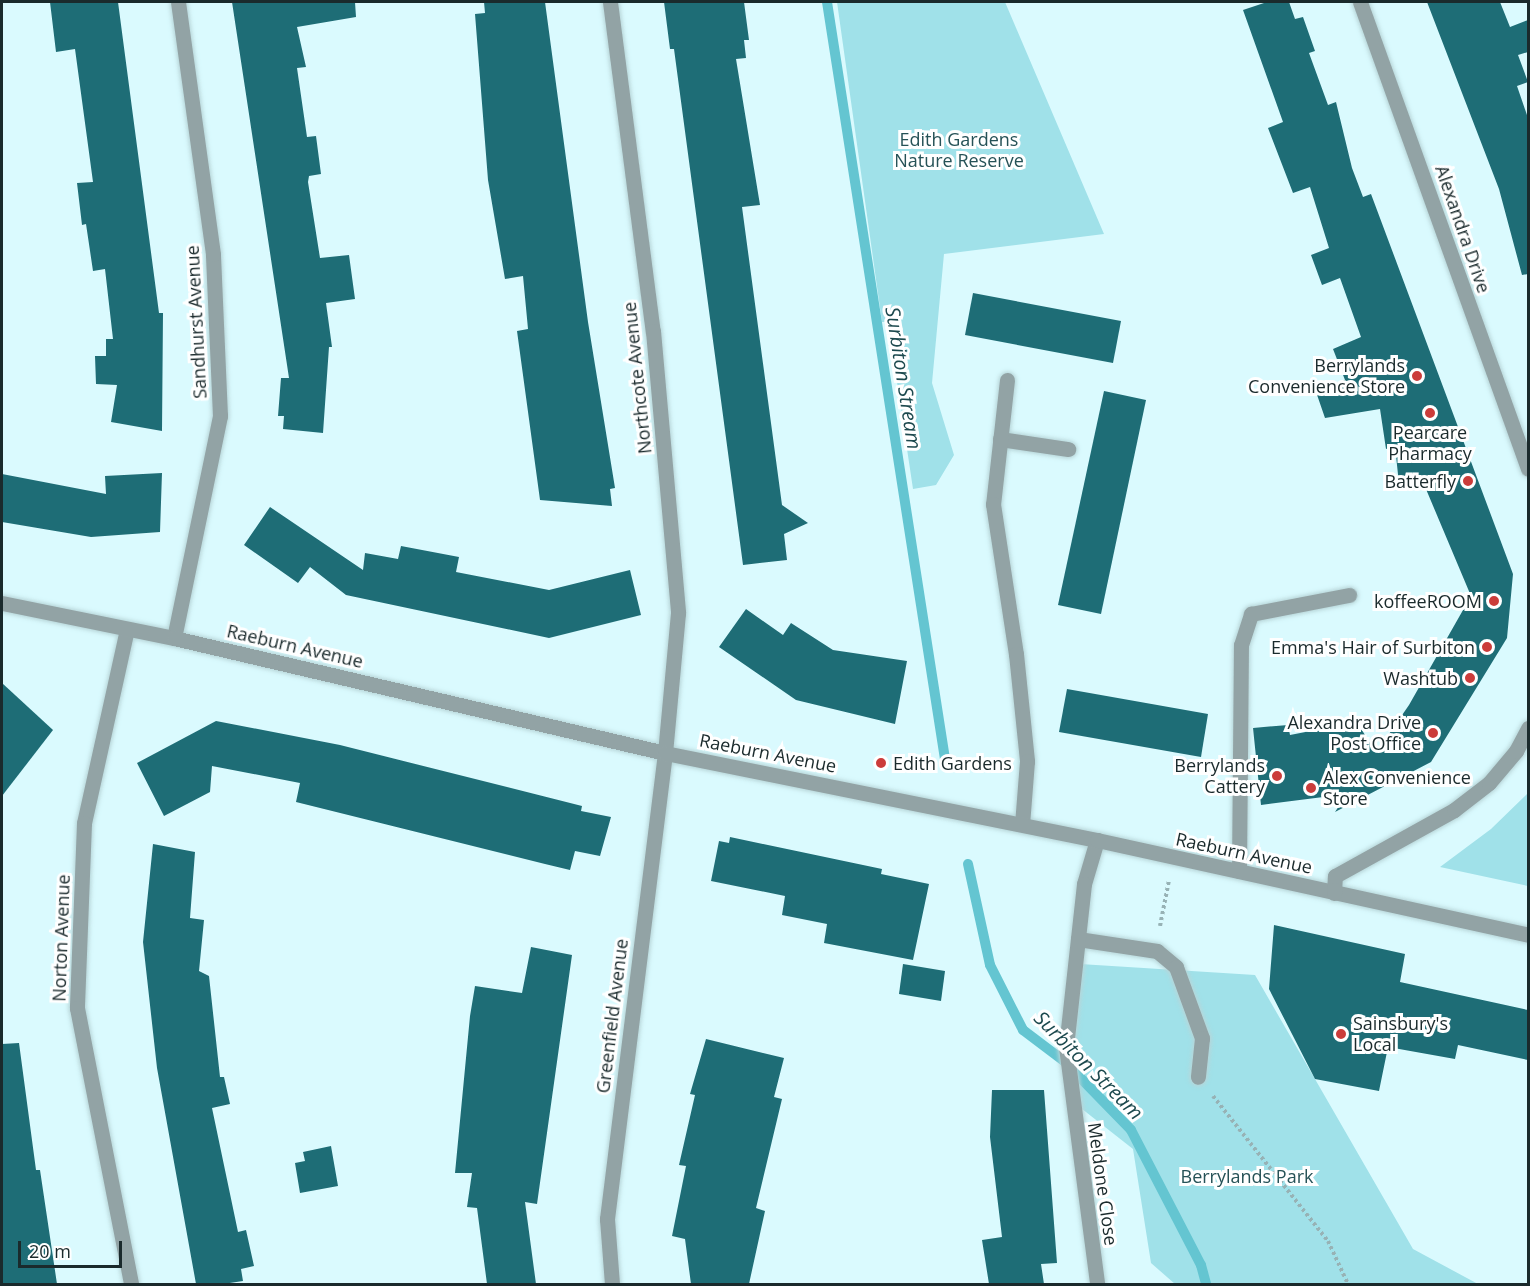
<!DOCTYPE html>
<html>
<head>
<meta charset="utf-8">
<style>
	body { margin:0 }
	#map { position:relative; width:1530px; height:1286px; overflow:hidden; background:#dafafe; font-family:"Open Sans",sans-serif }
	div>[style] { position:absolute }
	.green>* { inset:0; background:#a0e1e9 }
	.stream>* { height:10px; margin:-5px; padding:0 5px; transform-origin:5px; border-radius:5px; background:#64c5d1 }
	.building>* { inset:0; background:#1e6d76 }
	.path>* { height:4px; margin-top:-2px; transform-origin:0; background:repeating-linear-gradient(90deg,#97b2b5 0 3px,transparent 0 6px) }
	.roads { filter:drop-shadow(0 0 2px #b7d5d8) drop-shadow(0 0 2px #b7d5d8) }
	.service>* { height:15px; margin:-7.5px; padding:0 7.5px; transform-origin:7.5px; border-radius:7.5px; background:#92a3a5 }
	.minor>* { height:15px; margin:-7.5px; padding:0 7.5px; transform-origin:7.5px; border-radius:7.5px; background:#92a3a5 }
	.tertiary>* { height:15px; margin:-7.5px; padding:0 7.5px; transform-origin:7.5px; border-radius:7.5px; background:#92a3a5 }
	.dots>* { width:16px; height:16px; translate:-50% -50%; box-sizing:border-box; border:3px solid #fff; border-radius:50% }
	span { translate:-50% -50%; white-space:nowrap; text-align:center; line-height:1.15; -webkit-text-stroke:6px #fff; paint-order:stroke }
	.park-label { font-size:18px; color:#265257 }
	.street-label { font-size:18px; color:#1a2a2c }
	.poi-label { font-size:18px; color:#1a2a2c }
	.right { translate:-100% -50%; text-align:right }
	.left { translate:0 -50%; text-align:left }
	.water-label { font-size:20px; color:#1c494e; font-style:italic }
	.frame { position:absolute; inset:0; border:3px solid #1a2a2c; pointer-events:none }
	.scale { position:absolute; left:18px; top:1241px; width:104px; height:27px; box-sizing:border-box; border:3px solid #1a2a2c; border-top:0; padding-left:8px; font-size:18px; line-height:21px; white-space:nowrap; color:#1a2a2c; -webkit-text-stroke:4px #fff; paint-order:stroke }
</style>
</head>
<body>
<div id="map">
	<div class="green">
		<i style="clip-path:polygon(837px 2px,1005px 2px,1104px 234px,944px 254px,932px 383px,954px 455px,936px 485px,913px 489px,888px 322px,882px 322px)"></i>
		<i style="clip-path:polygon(1528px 793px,1528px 886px,1440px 867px,1491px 829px)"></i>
		<i style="clip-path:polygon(1080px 964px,1255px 975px,1413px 1249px,1478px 1284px,1175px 1284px,1151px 1263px,1133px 1149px,1077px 1105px,1072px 1046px)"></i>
	</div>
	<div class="stream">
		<i style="left:827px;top:2px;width:766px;rotate:81.14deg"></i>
		<i style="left:968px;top:864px;width:103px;rotate:77.7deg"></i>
		<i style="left:990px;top:965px;width:73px;rotate:63.1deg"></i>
		<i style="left:1023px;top:1030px;width:51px;rotate:37.1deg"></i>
		<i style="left:1064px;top:1061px;width:96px;rotate:45.8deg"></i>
		<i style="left:1131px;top:1130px;width:152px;rotate:62.6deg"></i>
		<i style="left:1201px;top:1265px;width:20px;rotate:75deg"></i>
	</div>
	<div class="building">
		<i style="clip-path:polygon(50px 2px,118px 2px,159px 313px,163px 313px,162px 431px,111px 422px,117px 385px,96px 384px,95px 356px,106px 356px,106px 339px,113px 339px,105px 269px,93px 271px,86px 224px,82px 225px,77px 183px,93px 182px,75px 49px,56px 52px)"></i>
		<i style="clip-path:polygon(232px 2px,355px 2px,356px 17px,297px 27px,306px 67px,297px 68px,307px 137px,316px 136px,321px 174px,309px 176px,308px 182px,320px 258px,349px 255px,355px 299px,326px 303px,332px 347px,329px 347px,323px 433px,283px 429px,284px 416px,278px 416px,281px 378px,289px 378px)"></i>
		<i style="clip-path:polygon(484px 2px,545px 2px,588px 322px,615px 488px,610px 489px,612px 506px,540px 500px,517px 331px,528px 329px,523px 276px,505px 279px,488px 180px,475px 14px,485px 13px)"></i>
		<i style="clip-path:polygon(664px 2px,744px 2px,749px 40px,744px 40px,746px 58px,736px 59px,760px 205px,742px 207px,782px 505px,808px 523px,784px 534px,787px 560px,743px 565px,674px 49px,670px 49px)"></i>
		<i style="clip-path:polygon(1267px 2px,1289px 2px,1295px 19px,1303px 17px,1315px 51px,1309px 53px,1328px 105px,1336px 102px,1352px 168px,1363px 197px,1371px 194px,1513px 574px,1507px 638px,1431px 762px,1335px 812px,1347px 794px,1261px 805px,1253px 728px,1288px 725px,1290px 735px,1357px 722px,1376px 753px,1409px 705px,1471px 596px,1423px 482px,1399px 484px,1395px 446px,1386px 449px,1380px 409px,1325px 418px,1315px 389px,1345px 380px,1333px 349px,1361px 337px,1340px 278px,1322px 285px,1311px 255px,1329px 248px,1310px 187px,1293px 193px,1268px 128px,1283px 122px,1243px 10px)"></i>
		<i style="clip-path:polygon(1427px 2px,1500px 2px,1510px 27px,1528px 20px,1528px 52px,1518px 55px,1528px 82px,1517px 86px,1528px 118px,1528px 274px,1522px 275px,1499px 189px)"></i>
		<i style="clip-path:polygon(973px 293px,1121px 321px,1113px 363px,965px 335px)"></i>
		<i style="clip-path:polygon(1104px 391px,1146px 400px,1101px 614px,1058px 605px)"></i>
		<i style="clip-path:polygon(162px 473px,160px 532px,91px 537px,2px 522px,2px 474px,106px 494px,105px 476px)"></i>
		<i style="clip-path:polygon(270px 507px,363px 570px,365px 553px,398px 559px,401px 546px,459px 557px,456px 572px,549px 590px,630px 570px,641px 615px,549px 638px,346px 595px,310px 567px,298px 583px,244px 545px)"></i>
		<i style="clip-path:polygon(746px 609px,783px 635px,791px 623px,833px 650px,907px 661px,895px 724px,796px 700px,719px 647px)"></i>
		<i style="clip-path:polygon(2px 683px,53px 730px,2px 796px)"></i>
		<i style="clip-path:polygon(1067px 689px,1208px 714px,1201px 757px,1059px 732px)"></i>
		<i style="clip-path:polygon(216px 721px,340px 745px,582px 806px,581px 811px,611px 817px,600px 856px,575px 851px,570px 870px,545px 864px,296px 802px,300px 783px,212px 766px,210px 792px,164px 816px,137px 763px)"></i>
		<i style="clip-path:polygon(730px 837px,882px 869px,881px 874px,929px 884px,913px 960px,824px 943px,827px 924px,782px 915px,785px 896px,711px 881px,719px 841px,729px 843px)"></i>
		<i style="clip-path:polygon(153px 844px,195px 852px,190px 918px,204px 920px,199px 971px,209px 976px,220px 1077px,224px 1077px,230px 1104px,212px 1108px,238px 1232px,246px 1230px,254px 1266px,241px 1269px,243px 1281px,223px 1284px,196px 1284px,157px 1068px,143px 942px)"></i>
		<i style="clip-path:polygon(1274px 925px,1405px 954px,1400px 982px,1528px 1010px,1528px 1060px,1458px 1045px,1455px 1059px,1388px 1047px,1379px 1091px,1315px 1079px,1269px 989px)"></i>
		<i style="clip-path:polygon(531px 947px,572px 955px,537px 1204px,525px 1202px,536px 1284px,487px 1284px,477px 1208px,467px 1207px,472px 1173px,455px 1173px,470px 1016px,475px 986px,522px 993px)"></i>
		<i style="clip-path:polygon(903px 964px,945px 971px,941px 1001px,899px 994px)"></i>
		<i style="clip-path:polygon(706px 1039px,784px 1058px,774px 1097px,782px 1099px,756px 1208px,765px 1211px,749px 1284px,691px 1284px,685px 1239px,672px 1236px,686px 1166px,679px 1165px,695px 1095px,690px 1094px)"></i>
		<i style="clip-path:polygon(19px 1043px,36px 1170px,40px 1170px,57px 1284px,3px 1284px,2px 1044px)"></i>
		<i style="clip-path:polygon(992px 1090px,1044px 1090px,1057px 1263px,1041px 1264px,1044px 1284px,989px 1284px,982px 1240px,1002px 1237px,990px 1137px)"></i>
		<i style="clip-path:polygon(331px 1146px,338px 1186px,300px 1193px,295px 1163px,305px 1161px,303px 1152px)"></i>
	</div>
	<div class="path">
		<i style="left:1160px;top:926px;width:47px;rotate:-78.9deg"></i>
		<i style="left:1213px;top:1096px;width:185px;rotate:51.6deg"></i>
		<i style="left:1328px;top:1241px;width:47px;rotate:65.1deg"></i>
	</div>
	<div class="roads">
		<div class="service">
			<i style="left:1000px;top:439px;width:69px;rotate:8.4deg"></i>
			<i style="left:1239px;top:871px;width:226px;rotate:-89.5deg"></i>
			<i style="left:1241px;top:645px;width:33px;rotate:-72deg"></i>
			<i style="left:1251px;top:614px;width:100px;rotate:-11deg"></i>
			<i style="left:1078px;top:939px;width:80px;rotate:8.6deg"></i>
			<i style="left:1157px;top:951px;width:25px;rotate:40deg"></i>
			<i style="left:1176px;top:967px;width:76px;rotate:69.9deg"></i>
			<i style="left:1202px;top:1038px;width:39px;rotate:96deg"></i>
		</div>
		<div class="minor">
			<i style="left:610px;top:2px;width:332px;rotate:82.6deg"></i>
			<i style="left:653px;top:331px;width:283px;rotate:84.9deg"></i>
			<i style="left:678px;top:613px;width:141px;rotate:95.3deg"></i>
			<i style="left:665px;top:753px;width:470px;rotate:97.1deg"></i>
			<i style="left:607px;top:1219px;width:65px;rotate:85.6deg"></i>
			<i style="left:1007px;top:380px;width:125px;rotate:96.4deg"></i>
			<i style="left:993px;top:504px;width:152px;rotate:81.3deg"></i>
			<i style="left:1016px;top:654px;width:108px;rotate:84.1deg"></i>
			<i style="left:1027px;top:761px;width:63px;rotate:94.5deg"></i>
			<i style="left:127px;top:629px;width:199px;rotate:102.5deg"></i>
			<i style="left:84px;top:823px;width:185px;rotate:92.2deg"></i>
			<i style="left:77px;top:1008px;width:281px;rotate:78.9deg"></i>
			<i style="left:174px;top:638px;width:227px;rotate:-78.3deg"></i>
			<i style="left:220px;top:416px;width:162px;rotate:-92.5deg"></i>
			<i style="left:213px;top:254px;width:254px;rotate:-97.9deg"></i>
			<i style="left:1097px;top:840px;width:46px;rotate:106.5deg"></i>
			<i style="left:1084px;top:884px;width:164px;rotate:96.3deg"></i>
			<i style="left:1066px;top:1047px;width:239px;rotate:82.5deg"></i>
		</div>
		<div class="tertiary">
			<i style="left:1360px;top:2px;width:496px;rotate:70.2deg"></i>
			<i style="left:2px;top:603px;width:176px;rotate:11.5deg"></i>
			<i style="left:174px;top:638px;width:504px;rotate:13.18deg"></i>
			<i style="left:665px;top:753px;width:441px;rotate:11.4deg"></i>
			<i style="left:1097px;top:840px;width:441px;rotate:12.4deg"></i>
			<i style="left:1334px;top:893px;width:17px;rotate:-87deg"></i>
			<i style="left:1335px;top:876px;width:136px;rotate:-29deg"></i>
			<i style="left:1454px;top:810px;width:44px;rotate:-37.6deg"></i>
			<i style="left:1489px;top:783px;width:42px;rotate:-49.8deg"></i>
			<i style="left:1516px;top:751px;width:26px;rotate:-62deg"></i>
		</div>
	</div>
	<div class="dots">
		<i style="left:1417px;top:376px;background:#cb3c3a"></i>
		<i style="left:1430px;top:413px;background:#cb3c3a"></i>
		<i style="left:1468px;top:481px;background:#cb3c3a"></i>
		<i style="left:1494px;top:601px;background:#cb3c3a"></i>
		<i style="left:1487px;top:647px;background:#cb3c3a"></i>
		<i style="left:1470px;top:678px;background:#cb3c3a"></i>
		<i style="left:1433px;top:733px;background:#cb3c3a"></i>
		<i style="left:881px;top:763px;background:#cb3c3a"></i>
		<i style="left:1277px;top:776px;background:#cb3c3a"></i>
		<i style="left:1311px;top:788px;background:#cb3c3a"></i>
		<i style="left:1341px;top:1034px;background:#cb3c3a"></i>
	</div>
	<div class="park-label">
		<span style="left:959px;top:150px">Edith Gardens<br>Nature Reserve</span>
		<span style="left:1247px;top:1176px">Berrylands Park</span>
	</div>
	<div class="street-label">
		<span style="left:1463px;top:229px;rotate:71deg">Alexandra Drive</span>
		<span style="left:196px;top:322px;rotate:-93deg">Sandhurst Avenue</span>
		<span style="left:637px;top:378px;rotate:-96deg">Northcote Avenue</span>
		<span style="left:295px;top:646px;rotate:13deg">Raeburn Avenue</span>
		<span style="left:768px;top:753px;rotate:11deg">Raeburn Avenue</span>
		<span style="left:1244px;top:853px;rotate:12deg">Raeburn Avenue</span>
		<span style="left:61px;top:938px;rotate:-88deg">Norton Avenue</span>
		<span style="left:612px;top:1016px;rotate:-83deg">Greenfield Avenue</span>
		<span style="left:1103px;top:1184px;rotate:82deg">Meldone Close</span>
	</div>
	<div class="poi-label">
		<span class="right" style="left:1405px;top:376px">Berrylands<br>Convenience Store</span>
		<span style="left:1430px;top:443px">Pearcare<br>Pharmacy</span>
		<span class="right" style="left:1456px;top:481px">Batterfly</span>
		<span class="right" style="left:1482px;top:601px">koffeeROOM</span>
		<span class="right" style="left:1475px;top:647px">Emma's Hair of Surbiton</span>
		<span class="right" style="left:1458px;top:678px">Washtub</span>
		<span class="right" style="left:1421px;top:733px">Alexandra Drive<br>Post Office</span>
		<span class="left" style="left:893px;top:763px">Edith Gardens</span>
		<span class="right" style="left:1265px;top:776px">Berrylands<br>Cattery</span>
		<span class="left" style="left:1323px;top:788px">Alex Convenience<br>Store</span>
		<span class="left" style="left:1353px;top:1034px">Sainsbury's<br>Local</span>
	</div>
	<div class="water-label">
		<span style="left:904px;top:378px;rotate:81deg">Surbiton Stream</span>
		<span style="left:1089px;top:1065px;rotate:45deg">Surbiton Stream</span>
	</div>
	<div class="frame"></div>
	<div class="scale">20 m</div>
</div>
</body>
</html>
